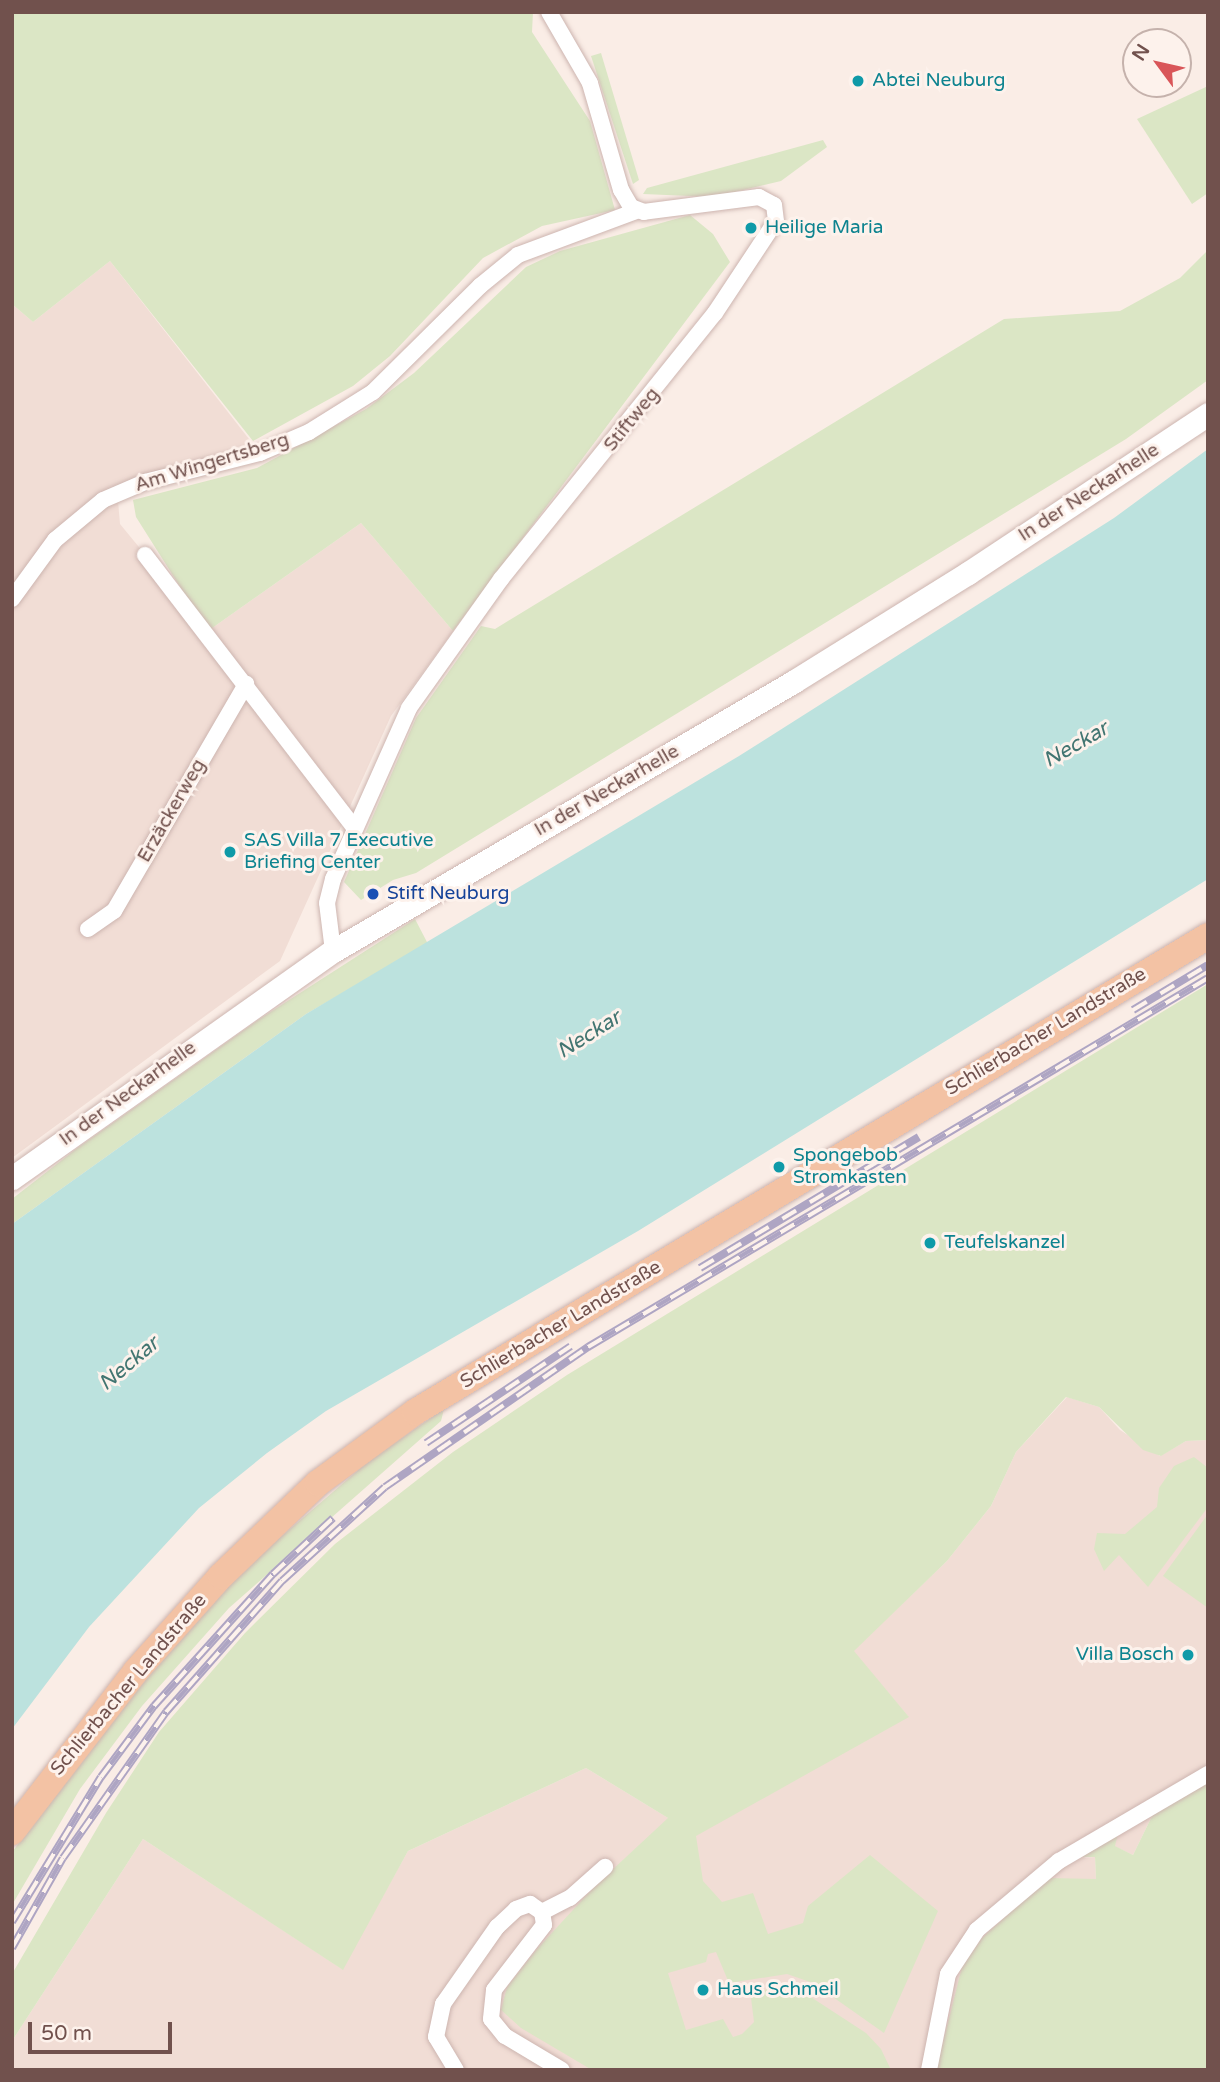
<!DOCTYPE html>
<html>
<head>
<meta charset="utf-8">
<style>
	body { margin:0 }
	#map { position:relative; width:1220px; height:2082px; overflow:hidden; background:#faede6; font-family:"Varela Round",sans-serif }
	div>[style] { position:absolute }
	.residential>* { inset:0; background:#f1ddd5 }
	.green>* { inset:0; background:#dbe6c5 }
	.water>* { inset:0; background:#bce2de }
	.roads { filter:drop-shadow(0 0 2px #cdb5b0) drop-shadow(0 0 2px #cdb5b0) }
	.street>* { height:16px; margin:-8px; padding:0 8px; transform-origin:8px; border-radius:8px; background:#fff }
	.secondary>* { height:23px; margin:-11.5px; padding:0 11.5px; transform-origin:11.5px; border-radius:11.5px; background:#fff }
	.primary>* { height:26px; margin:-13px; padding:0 13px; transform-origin:13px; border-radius:13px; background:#f3c2a4 }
	.rail>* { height:8px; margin-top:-4px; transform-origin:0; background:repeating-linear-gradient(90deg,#fdf2ec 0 16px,#aea5c3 0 32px); box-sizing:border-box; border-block:2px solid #aea5c3 }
	.dots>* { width:19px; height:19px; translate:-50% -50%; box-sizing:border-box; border:4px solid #fdf2ec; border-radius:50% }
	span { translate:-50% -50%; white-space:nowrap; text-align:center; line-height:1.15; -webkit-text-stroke:6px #fdf2ec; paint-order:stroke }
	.culture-label { font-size:19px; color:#0d838f }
	.left { translate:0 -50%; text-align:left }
	.right { translate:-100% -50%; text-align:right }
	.street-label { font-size:19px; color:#71514d }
	.transit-label { font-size:19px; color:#164399 }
	.water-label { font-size:21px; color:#427571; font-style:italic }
	.frame { position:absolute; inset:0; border:14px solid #71514d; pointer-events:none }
	.north { position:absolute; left:1122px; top:28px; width:70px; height:70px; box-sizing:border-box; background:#fdf2ec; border:2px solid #c5b2ac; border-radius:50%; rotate:303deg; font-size:19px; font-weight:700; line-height:28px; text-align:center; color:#71514d }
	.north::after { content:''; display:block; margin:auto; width:24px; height:32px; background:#d95659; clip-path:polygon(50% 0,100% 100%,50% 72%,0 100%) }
	.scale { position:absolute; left:28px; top:2022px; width:144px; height:32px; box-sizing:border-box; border:4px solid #71514d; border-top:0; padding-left:9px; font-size:21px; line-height:24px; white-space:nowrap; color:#71514d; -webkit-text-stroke:5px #fdf2ec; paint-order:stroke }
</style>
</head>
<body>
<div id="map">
	<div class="residential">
		<i style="clip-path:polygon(110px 261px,260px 453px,145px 482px,118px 501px,120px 524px,208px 631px,361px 523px,453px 631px,391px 716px,280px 961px,12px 1158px,12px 304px,33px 322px)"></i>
		<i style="clip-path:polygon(1067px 1397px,1099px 1407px,1120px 1430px,1160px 1456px,1186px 1441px,1208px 1440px,1208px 1783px,1154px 1812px,1133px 1855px,1114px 1846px,1083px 1858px,1095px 1857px,1096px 1879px,936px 2070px,12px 2070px,12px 2041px,143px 1839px,342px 1969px,408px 1851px,586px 1768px,696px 1835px,908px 1716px,853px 1651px,947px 1561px,991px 1506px,1016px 1452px)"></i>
	</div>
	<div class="green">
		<i style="clip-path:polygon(12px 12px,533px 12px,532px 32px,590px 121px,615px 210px,542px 226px,483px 258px,390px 356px,353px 386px,253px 441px,110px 261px,33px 322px,12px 304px)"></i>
		<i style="clip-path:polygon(601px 53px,639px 180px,633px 184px,591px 56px)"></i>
		<i style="clip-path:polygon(1208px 86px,1208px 193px,1192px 204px,1137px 119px)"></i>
		<i style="clip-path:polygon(823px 140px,827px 147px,781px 181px,714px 197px,643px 194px,647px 188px)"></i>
		<i style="clip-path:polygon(690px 215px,713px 234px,730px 262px,453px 631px,361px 523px,208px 631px,136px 517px,133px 500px,257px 468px,366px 409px,414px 373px,526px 267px,560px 251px)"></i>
		<i style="clip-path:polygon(1208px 250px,1208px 380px,1126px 439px,416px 873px,393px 880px,361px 900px,344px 882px,416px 718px,481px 626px,495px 629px,1004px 319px,1120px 311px,1180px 278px)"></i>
		<i style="clip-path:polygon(415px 919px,428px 944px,306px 1014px,12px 1224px,12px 1199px,76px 1149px,258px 1020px)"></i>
		<i style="clip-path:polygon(1208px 984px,1208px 1440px,1186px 1441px,1161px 1456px,1143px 1450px,1099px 1407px,1066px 1397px,1016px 1452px,991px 1506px,947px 1561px,854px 1651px,909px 1717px,696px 1836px,703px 1881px,722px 1902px,753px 1893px,768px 1934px,803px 1923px,808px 1906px,870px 1855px,938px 1911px,884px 2033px,813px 1983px,787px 1974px,729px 1983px,716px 1952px,708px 1954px,706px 1962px,668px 1973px,686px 2030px,723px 2019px,733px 2037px,742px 2034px,754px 2022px,751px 1998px,755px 1993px,781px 1985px,797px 1988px,866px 2033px,881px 2049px,891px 2070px,592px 2070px,521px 2028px,501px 2010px,507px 1987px,537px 1949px,596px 1885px,668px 1818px,586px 1768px,408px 1851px,343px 1970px,143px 1839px,12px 2041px,12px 1974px,106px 1813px,159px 1732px,245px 1633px,335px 1544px,453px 1452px,567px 1375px)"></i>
		<i style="clip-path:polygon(444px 1409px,441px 1421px,229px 1608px,142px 1706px,80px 1789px,12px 1905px,12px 1852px,133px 1694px,246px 1567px,370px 1460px)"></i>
		<i style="clip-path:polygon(1194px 1457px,1208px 1468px,1208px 1507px,1148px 1587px,1119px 1555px,1104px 1571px,1094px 1549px,1097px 1533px,1125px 1534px,1157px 1507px,1159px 1488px,1174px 1466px)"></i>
		<i style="clip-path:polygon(1208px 1514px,1208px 1608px,1163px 1576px)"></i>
		<i style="clip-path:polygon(1208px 1783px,1208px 2070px,936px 2070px,962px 1967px,982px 1938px,1048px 1878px,1096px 1879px,1095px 1857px,1082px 1857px,1118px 1833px,1115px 1846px,1133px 1855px,1154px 1812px)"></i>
	</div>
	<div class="water">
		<i style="clip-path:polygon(1208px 449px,1208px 879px,638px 1231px,326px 1411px,267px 1453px,199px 1508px,89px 1627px,12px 1729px,12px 1224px,306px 1014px,739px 756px,1114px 518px)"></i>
	</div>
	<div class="roads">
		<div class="street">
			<i style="left:145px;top:555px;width:342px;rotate:52.5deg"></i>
			<i style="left:12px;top:599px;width:73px;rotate:-53.9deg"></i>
			<i style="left:55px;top:540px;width:62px;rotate:-39.8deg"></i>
			<i style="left:103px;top:500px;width:46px;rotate:-23.2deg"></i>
			<i style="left:145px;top:482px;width:119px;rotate:-14.2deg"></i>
			<i style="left:260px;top:453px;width:53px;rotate:-23.2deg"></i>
			<i style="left:309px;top:432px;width:75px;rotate:-32deg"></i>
			<i style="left:373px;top:392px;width:151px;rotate:-44.7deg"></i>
			<i style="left:480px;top:286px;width:49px;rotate:-39.2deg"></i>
			<i style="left:518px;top:255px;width:126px;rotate:-20.4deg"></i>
			<i style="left:88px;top:929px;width:32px;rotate:-35deg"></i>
			<i style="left:114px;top:911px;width:263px;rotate:-59.8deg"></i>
			<i style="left:333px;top:951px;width:48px;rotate:-97.1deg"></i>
			<i style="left:327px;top:903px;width:25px;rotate:-76deg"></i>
			<i style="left:333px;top:879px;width:187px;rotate:-66deg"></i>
			<i style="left:409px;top:708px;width:158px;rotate:-54.5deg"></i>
			<i style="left:501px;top:579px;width:341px;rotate:-51.2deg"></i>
			<i style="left:715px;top:313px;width:110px;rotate:-56.5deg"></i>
			<i style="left:776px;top:221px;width:16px;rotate:-97deg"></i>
			<i style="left:774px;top:205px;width:17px;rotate:-152deg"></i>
			<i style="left:759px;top:197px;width:116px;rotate:172.6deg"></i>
			<i style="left:644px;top:212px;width:14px;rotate:-159deg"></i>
			<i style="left:631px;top:207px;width:20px;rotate:-120deg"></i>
			<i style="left:621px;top:190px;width:111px;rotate:-106.2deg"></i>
			<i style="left:590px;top:83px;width:82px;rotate:-120deg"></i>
			<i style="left:542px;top:1912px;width:31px;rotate:-27deg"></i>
			<i style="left:570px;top:1898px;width:47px;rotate:-41.5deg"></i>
			<i style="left:456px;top:2070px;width:39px;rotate:-121deg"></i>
			<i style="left:436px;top:2037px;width:34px;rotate:-78deg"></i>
			<i style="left:443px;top:2004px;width:94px;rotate:-55deg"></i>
			<i style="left:497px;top:1927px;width:26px;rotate:-43deg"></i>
			<i style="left:516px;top:1909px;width:15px;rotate:-20deg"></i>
			<i style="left:530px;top:1904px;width:14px;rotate:34deg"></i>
			<i style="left:542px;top:1912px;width:13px;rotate:81deg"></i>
			<i style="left:544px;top:1925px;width:82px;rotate:127.6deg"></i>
			<i style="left:494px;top:1990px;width:29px;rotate:96deg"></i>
			<i style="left:491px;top:2019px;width:22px;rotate:51deg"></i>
			<i style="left:505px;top:2036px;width:66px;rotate:30.8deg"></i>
			<i style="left:929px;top:2070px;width:98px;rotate:-78.8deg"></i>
			<i style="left:948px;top:1974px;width:53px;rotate:-56.6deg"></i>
			<i style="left:977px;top:1930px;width:107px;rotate:-40.1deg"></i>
			<i style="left:1059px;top:1861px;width:173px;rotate:-30.3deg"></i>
		</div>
		<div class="secondary">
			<i style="left:12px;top:1178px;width:393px;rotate:-35.3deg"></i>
			<i style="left:333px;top:951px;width:533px;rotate:-30.32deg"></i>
			<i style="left:793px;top:682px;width:206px;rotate:-31.9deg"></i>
			<i style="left:968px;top:573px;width:288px;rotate:-33.5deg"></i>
		</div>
		<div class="primary">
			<i style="left:12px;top:1832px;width:203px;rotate:-52.4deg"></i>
			<i style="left:136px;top:1671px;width:127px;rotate:-48.2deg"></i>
			<i style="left:221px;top:1576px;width:134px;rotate:-43.8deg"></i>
			<i style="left:318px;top:1483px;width:120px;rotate:-36.2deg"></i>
			<i style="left:415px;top:1412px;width:925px;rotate:-30.97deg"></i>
		</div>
	</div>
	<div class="rail">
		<i style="left:1133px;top:1010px;width:87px;rotate:-31deg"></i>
		<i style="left:700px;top:1268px;width:255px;rotate:-30.9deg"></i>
		<i style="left:426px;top:1443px;width:174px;rotate:-33.8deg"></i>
		<i style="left:12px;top:1922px;width:170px;rotate:-58.5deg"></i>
		<i style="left:101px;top:1777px;width:89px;rotate:-53.3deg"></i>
		<i style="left:154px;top:1706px;width:178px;rotate:-48deg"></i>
		<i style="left:273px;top:1574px;width:82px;rotate:-43deg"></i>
		<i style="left:12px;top:1948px;width:103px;rotate:-60.5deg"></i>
		<i style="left:63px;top:1858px;width:179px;rotate:-54.8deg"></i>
		<i style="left:166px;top:1712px;width:175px;rotate:-48.5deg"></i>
		<i style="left:282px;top:1581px;width:139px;rotate:-42.4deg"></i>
		<i style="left:385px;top:1487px;width:247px;rotate:-34.6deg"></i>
		<i style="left:588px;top:1347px;width:721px;rotate:-30.76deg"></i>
	</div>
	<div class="dots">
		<i style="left:858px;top:81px;background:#0f9aa8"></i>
		<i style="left:751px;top:228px;background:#0f9aa8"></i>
		<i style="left:230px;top:852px;background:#0f9aa8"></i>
		<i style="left:373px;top:894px;background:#1a4fb4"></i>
		<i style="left:779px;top:1167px;background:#0f9aa8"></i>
		<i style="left:930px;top:1243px;background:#0f9aa8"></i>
		<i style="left:1188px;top:1655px;background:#0f9aa8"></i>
		<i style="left:703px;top:1990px;background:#0f9aa8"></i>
	</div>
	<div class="culture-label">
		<span class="left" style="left:872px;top:81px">Abtei Neuburg</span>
		<span class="left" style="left:765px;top:228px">Heilige Maria</span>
		<span class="left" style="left:244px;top:852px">SAS Villa 7 Executive<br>Briefing Center</span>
		<span class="left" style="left:793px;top:1167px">Spongebob<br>Stromkasten</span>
		<span class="left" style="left:944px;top:1243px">Teufelskanzel</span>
		<span class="right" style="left:1174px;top:1655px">Villa Bosch</span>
		<span class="left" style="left:717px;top:1990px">Haus Schmeil</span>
	</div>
	<div class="street-label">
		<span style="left:632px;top:420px;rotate:-51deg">Stiftweg</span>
		<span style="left:212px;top:463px;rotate:-17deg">Am Wingertsberg</span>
		<span style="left:1089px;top:493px;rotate:-33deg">In der Neckarhelle</span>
		<span style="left:607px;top:791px;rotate:-30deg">In der Neckarhelle</span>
		<span style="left:172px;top:811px;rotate:-60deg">Erzäckerweg</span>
		<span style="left:1046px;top:1032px;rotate:-31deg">Schlierbacher Landstraße</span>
		<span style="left:128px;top:1094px;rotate:-36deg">In der Neckarhelle</span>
		<span style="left:561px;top:1325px;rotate:-31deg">Schlierbacher Landstraße</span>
		<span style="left:129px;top:1685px;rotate:-50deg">Schlierbacher Landstraße</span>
	</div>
	<div class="transit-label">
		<span class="left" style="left:387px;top:894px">Stift Neuburg</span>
	</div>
	<div class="water-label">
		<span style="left:1076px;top:745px;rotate:-30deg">Neckar</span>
		<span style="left:589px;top:1035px;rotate:-32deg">Neckar</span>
		<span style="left:129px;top:1364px;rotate:-40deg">Neckar</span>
	</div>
	<div class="frame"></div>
	<div class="north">N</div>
	<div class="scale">50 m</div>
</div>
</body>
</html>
